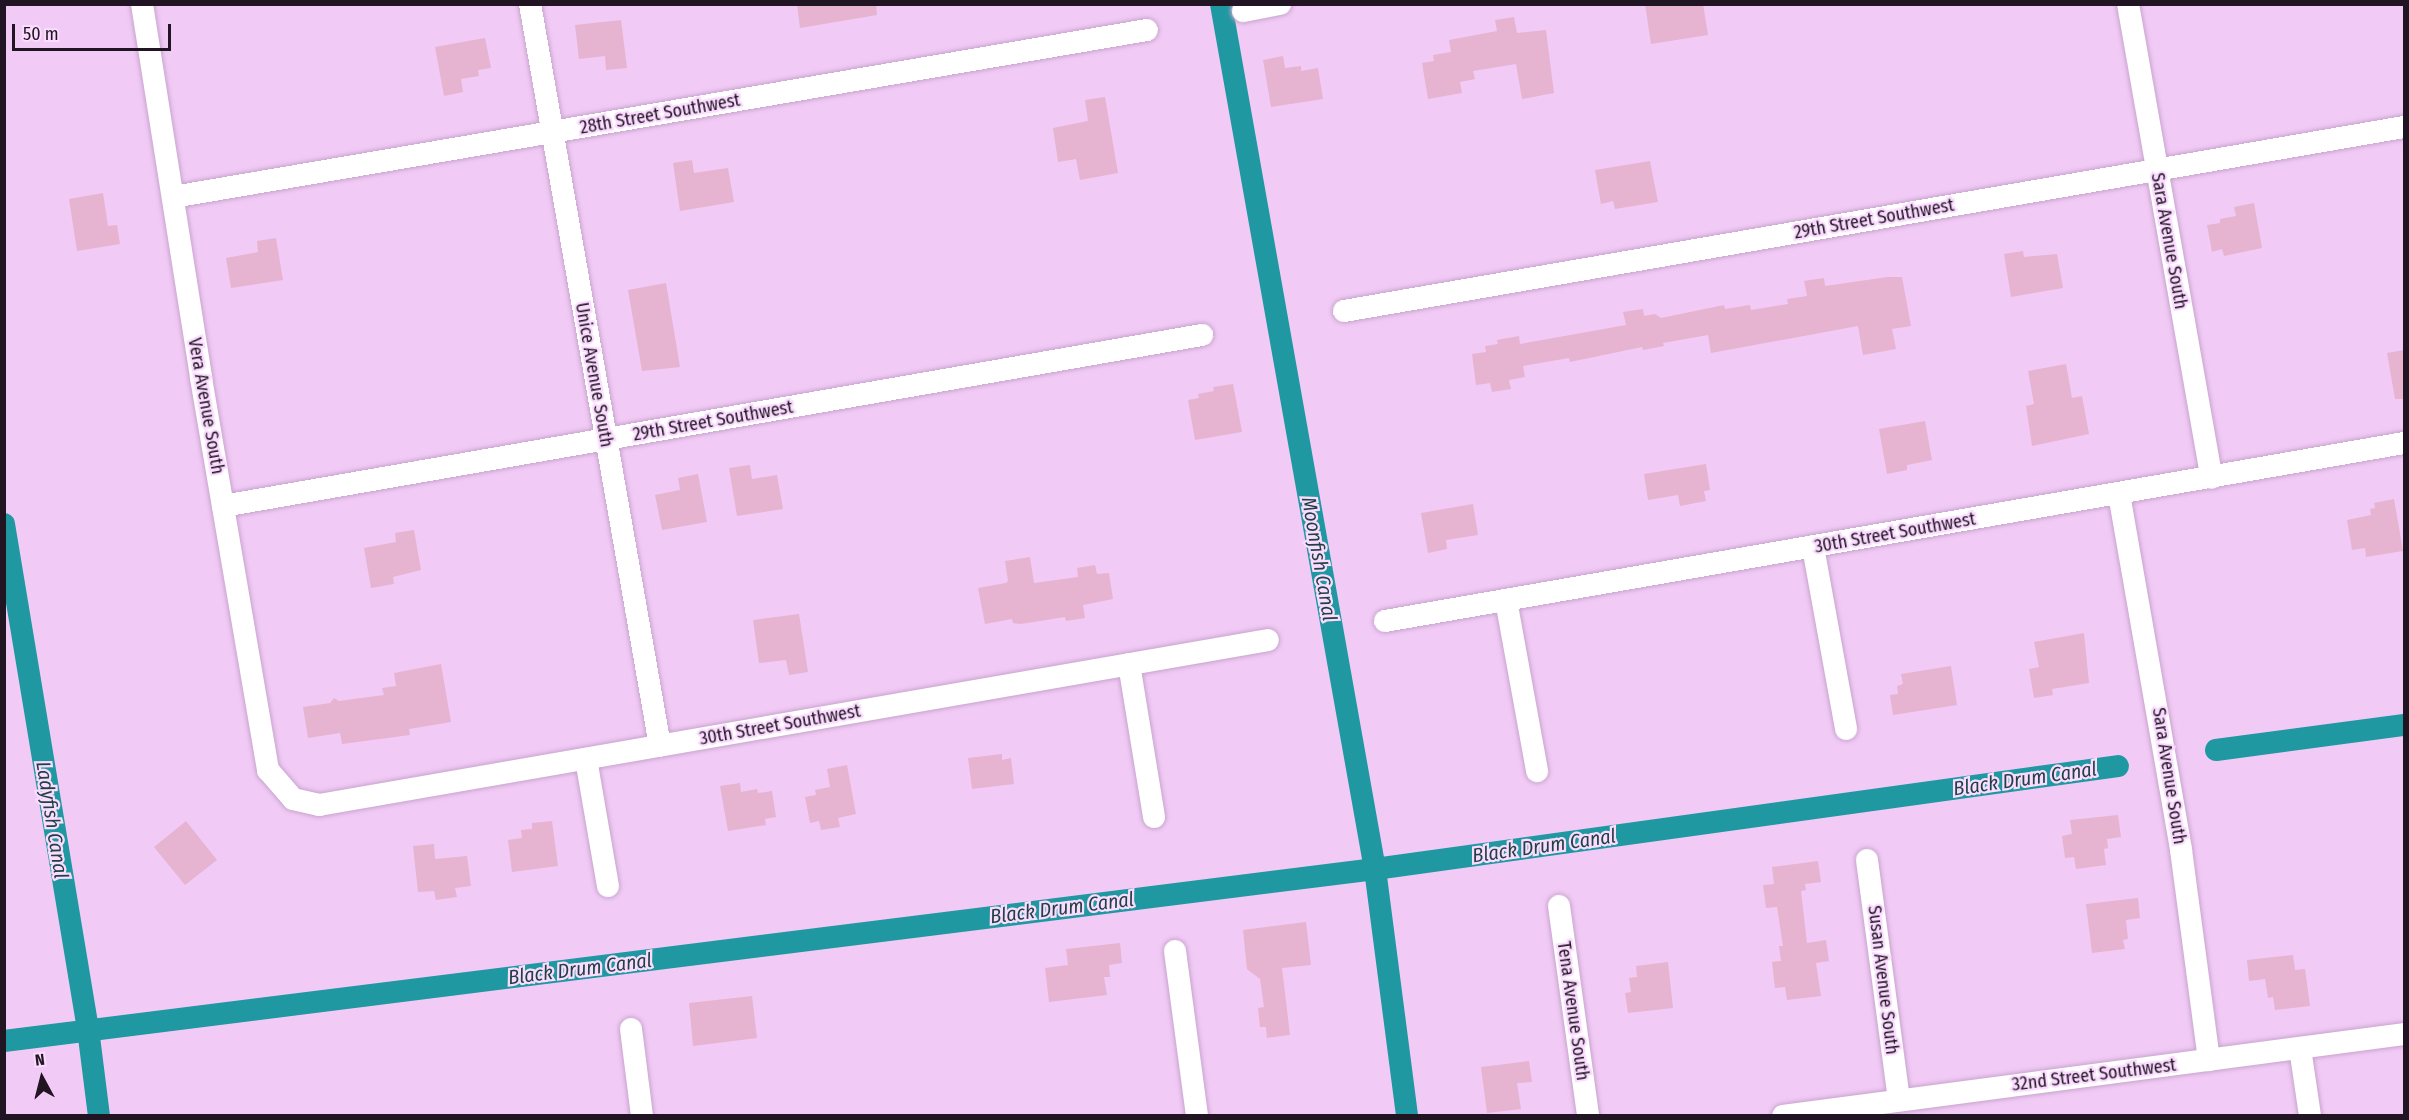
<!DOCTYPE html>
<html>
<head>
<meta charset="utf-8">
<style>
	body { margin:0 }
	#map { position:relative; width:2409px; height:1120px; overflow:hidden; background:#f1cbf6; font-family:"Fira Sans Condensed",sans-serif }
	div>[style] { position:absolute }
	.canal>* { height:22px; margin:-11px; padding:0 11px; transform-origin:11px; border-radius:11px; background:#1f98a1 }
	.building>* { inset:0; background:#e6b3d1 }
	.roads { filter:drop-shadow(0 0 2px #c8a4cd) drop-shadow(0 0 2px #c8a4cd) }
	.minor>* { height:22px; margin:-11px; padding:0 11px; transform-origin:11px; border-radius:11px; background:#fff }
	span { translate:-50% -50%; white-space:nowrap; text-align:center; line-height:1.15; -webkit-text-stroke:4.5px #fadcfe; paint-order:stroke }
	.street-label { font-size:18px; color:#211423 }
	.water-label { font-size:20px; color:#1f4144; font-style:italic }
	.frame { position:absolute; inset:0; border:6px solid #211423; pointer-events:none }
	.north { position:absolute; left:12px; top:1048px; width:60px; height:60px; -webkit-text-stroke:4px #fadcfe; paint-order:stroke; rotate:353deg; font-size:16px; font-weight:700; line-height:24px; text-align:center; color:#211423 }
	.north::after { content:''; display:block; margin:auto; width:21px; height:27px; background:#211423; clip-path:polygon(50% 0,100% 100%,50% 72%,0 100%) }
	.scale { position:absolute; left:12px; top:24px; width:159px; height:27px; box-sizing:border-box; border:3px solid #211423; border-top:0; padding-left:8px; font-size:18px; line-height:21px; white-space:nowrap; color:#211423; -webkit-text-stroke:4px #fadcfe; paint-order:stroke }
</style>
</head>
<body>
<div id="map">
	<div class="canal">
		<i style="left:1221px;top:4px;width:879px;rotate:79.91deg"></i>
		<i style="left:1375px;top:869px;width:249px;rotate:82.6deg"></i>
		<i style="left:4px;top:524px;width:512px;rotate:80.56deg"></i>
		<i style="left:88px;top:1029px;width:88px;rotate:82.8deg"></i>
		<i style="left:2216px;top:750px;width:190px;rotate:-7.6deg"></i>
		<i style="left:4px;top:1041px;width:1382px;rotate:-7.15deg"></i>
		<i style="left:1375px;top:869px;width:750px;rotate:-7.89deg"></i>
	</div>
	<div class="building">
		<i style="clip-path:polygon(797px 4px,876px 4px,877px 15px,800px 28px)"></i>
		<i style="clip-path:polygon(1645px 4px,1703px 4px,1708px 35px,1651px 44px)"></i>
		<i style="clip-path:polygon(1514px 17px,1517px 33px,1546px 30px,1554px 93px,1522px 99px,1516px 64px,1473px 71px,1475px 79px,1460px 82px,1462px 93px,1428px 99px,1422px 63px,1434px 61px,1433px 55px,1451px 52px,1449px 40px,1497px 31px,1495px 20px)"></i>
		<i style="clip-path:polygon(621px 20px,627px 68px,606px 70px,605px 56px,579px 59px,575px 25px)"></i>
		<i style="clip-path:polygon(485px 38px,491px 68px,478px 70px,479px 76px,461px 79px,463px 92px,444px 96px,435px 47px)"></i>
		<i style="clip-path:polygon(1283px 56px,1285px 68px,1301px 66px,1301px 71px,1318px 68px,1323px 99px,1271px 107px,1263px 60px)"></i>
		<i style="clip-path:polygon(1105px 97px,1118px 173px,1080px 180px,1076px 159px,1058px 162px,1053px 128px,1088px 121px,1085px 100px)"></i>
		<i style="clip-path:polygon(692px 160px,694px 173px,728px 168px,734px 202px,680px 211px,673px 163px)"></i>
		<i style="clip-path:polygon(1650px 161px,1658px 202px,1615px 209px,1613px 201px,1601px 204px,1595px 170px)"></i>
		<i style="clip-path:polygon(103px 193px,108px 226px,117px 225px,120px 244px,77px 251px,69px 199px)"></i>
		<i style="clip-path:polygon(2254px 203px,2262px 248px,2224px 256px,2222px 249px,2212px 252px,2207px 225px,2220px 223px,2220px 219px,2236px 216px,2234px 207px)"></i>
		<i style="clip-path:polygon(276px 238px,283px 280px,231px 288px,226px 258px,258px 252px,257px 241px)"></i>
		<i style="clip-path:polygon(2023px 251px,2024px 257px,2057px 254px,2063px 288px,2011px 297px,2004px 254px)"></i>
		<i style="clip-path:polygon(1888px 277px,1902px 277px,1911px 326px,1892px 329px,1896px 349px,1863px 355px,1858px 326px,1711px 353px,1708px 335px,1663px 343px,1664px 346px,1643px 350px,1642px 347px,1570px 362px,1569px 358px,1523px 366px,1525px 377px,1509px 380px,1511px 389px,1492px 392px,1490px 383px,1476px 385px,1472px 354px,1486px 352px,1485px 346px,1498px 344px,1497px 340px,1519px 336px,1520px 344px,1626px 325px,1623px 312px,1643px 309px,1644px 316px,1655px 314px,1661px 318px,1724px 305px,1725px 309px,1750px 305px,1751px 310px,1788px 304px,1787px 299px,1807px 296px,1804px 281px,1824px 278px,1825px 286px)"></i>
		<i style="clip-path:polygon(666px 283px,680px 367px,642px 371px,628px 290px)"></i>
		<i style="clip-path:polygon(2404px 350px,2404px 399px,2395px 399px,2387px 353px)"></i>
		<i style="clip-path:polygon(2066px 364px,2072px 398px,2082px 396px,2089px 434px,2032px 446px,2026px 406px,2034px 404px,2028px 371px)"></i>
		<i style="clip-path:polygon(1233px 384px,1242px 432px,1195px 440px,1188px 400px,1199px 398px,1198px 394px,1214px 391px,1213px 387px)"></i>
		<i style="clip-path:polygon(1925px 421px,1932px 460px,1907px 465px,1907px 470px,1887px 474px,1879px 429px)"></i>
		<i style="clip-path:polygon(1706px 464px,1710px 490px,1704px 491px,1706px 501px,1680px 506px,1678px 495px,1648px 500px,1644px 474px)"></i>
		<i style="clip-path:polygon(750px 465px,752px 479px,777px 475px,783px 509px,737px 516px,729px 468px)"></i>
		<i style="clip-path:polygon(698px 474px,707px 522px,662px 530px,655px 495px,680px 490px,678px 478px)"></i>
		<i style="clip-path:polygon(2394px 499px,2403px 551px,2366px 557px,2365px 548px,2352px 550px,2347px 520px,2371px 515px,2370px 509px,2375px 508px,2374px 503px)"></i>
		<i style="clip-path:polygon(1473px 504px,1478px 535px,1446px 540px,1447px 549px,1428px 553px,1421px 513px)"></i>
		<i style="clip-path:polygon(414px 530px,421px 570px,393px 577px,394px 584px,371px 588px,364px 548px,396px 542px,395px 533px)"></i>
		<i style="clip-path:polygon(1030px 557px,1034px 583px,1078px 577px,1077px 568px,1095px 565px,1097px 574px,1109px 573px,1113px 599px,1083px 605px,1085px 618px,1066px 621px,1065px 617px,1021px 624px,1013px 623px,1012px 619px,985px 624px,978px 588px,1006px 583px,1008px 581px,1005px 561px)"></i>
		<i style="clip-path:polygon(799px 614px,808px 672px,789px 675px,786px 660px,759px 663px,753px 620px)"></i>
		<i style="clip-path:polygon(2084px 633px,2089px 683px,2052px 689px,2053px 695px,2034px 698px,2029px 669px,2039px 667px,2034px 642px)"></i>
		<i style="clip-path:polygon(441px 664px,451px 722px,409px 729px,410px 735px,342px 744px,340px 733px,308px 738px,303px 707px,330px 703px,334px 698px,339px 701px,384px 695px,382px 688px,396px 686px,394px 673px)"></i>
		<i style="clip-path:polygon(1951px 666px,1957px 705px,1893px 715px,1890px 695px,1898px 694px,1897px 686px,1903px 684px,1901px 674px)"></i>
		<i style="clip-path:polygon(1002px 754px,1002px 760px,1011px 758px,1014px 784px,972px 789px,968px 758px)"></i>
		<i style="clip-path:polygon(847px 765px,856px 814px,838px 818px,840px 827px,821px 830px,819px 821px,810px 823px,805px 797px,816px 795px,815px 790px,830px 787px,827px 769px)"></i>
		<i style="clip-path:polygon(740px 783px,741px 792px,757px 789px,758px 793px,772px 791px,776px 817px,765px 819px,766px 825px,728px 831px,720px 786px)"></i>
		<i style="clip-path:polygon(2118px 815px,2121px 837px,2107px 839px,2108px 848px,2104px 849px,2106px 865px,2076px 869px,2074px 857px,2065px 858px,2062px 836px,2072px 834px,2070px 820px)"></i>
		<i style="clip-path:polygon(186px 821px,217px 860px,185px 885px,154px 847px)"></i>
		<i style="clip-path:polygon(552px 821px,558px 866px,512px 872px,508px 840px,522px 838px,521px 830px,532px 829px,532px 823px)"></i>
		<i style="clip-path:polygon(434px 844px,435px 859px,467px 856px,471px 886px,455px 888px,457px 897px,436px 900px,434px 891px,418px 892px,413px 846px)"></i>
		<i style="clip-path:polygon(1818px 861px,1821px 882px,1805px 884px,1806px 890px,1801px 891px,1807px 943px,1826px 940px,1829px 961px,1816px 963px,1821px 996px,1787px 1000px,1785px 987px,1775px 988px,1772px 962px,1781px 961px,1779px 946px,1783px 946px,1777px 907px,1766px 908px,1763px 885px,1774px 884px,1772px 867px)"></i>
		<i style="clip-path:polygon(2138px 898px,2140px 918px,2126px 920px,2128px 939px,2123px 940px,2125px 949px,2092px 953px,2086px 904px)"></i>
		<i style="clip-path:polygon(1306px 922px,1311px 965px,1282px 968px,1290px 1035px,1267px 1038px,1266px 1027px,1260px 1027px,1258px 1008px,1264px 1007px,1260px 979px,1247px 969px,1243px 930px)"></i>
		<i style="clip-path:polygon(1120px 943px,1122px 963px,1109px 965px,1110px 977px,1104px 977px,1107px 995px,1049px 1002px,1045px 968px,1068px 965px,1066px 949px)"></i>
		<i style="clip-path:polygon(2293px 955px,2295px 970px,2305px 969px,2310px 1006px,2275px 1010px,2273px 997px,2268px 998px,2265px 979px,2249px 981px,2247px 960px)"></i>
		<i style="clip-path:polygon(1668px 962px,1673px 1008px,1628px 1013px,1625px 993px,1631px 992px,1629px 978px,1637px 977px,1636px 966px)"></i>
		<i style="clip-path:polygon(752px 996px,757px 1038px,693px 1046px,689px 1003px)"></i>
		<i style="clip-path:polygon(1529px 1061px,1532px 1082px,1517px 1083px,1521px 1109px,1487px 1113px,1481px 1067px)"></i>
	</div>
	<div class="roads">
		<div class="minor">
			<i style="left:142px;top:4px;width:379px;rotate:81deg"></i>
			<i style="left:201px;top:378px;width:398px;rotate:80.3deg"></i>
			<i style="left:268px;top:770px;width:38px;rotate:49deg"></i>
			<i style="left:293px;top:799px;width:27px;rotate:13deg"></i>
			<i style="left:319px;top:805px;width:963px;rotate:-9.86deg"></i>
			<i style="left:530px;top:4px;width:753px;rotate:80.06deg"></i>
			<i style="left:2128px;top:4px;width:481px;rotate:80deg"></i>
			<i style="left:1243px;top:11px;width:38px;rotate:-11deg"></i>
			<i style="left:173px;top:197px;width:988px;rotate:-9.73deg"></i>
			<i style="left:1344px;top:311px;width:1076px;rotate:-9.85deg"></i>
			<i style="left:2119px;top:494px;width:361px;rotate:80.1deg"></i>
			<i style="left:2181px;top:850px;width:212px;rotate:82.4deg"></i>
			<i style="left:223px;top:506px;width:994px;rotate:-9.91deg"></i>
			<i style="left:1813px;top:547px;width:185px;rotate:79.7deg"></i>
			<i style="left:1506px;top:600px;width:174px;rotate:79.7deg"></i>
			<i style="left:1385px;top:621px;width:1034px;rotate:-9.91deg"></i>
			<i style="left:1129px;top:664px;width:155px;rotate:80.7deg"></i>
			<i style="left:586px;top:759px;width:129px;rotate:80.2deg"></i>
			<i style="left:1867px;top:860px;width:242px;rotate:82.4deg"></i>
			<i style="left:1559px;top:906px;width:212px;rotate:82.1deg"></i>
			<i style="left:1175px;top:951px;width:166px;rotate:82.4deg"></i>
			<i style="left:631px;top:1029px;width:88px;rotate:82.8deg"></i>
			<i style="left:2300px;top:1048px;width:69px;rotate:81.6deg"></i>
			<i style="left:1783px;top:1116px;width:626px;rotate:-7.52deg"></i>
		</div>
	</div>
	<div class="street-label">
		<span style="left:660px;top:114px;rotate:-10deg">28th Street Southwest</span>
		<span style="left:1874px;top:219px;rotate:-10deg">29th Street Southwest</span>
		<span style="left:2169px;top:241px;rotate:80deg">Sara Avenue South</span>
		<span style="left:594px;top:375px;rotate:80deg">Unice Avenue South</span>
		<span style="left:206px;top:406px;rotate:80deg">Vera Avenue South</span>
		<span style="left:713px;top:421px;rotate:-10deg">29th Street Southwest</span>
		<span style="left:1895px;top:533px;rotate:-10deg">30th Street Southwest</span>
		<span style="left:780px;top:725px;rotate:-10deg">30th Street Southwest</span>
		<span style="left:2169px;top:776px;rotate:81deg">Sara Avenue South</span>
		<span style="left:1883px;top:980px;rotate:83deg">Susan Avenue South</span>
		<span style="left:1573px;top:1011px;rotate:82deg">Tena Avenue South</span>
		<span style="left:2094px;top:1075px;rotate:-7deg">32nd Street Southwest</span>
	</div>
	<div class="water-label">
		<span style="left:1319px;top:559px;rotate:80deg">Moonfish Canal</span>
		<span style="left:2025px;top:779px;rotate:-8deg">Black Drum Canal</span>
		<span style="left:52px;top:820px;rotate:81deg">Ladyfish Canal</span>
		<span style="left:1544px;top:846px;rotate:-8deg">Black Drum Canal</span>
		<span style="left:1062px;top:908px;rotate:-7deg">Black Drum Canal</span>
		<span style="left:580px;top:969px;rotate:-7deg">Black Drum Canal</span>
	</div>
	<div class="frame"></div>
	<div class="north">N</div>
	<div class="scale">50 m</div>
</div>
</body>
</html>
